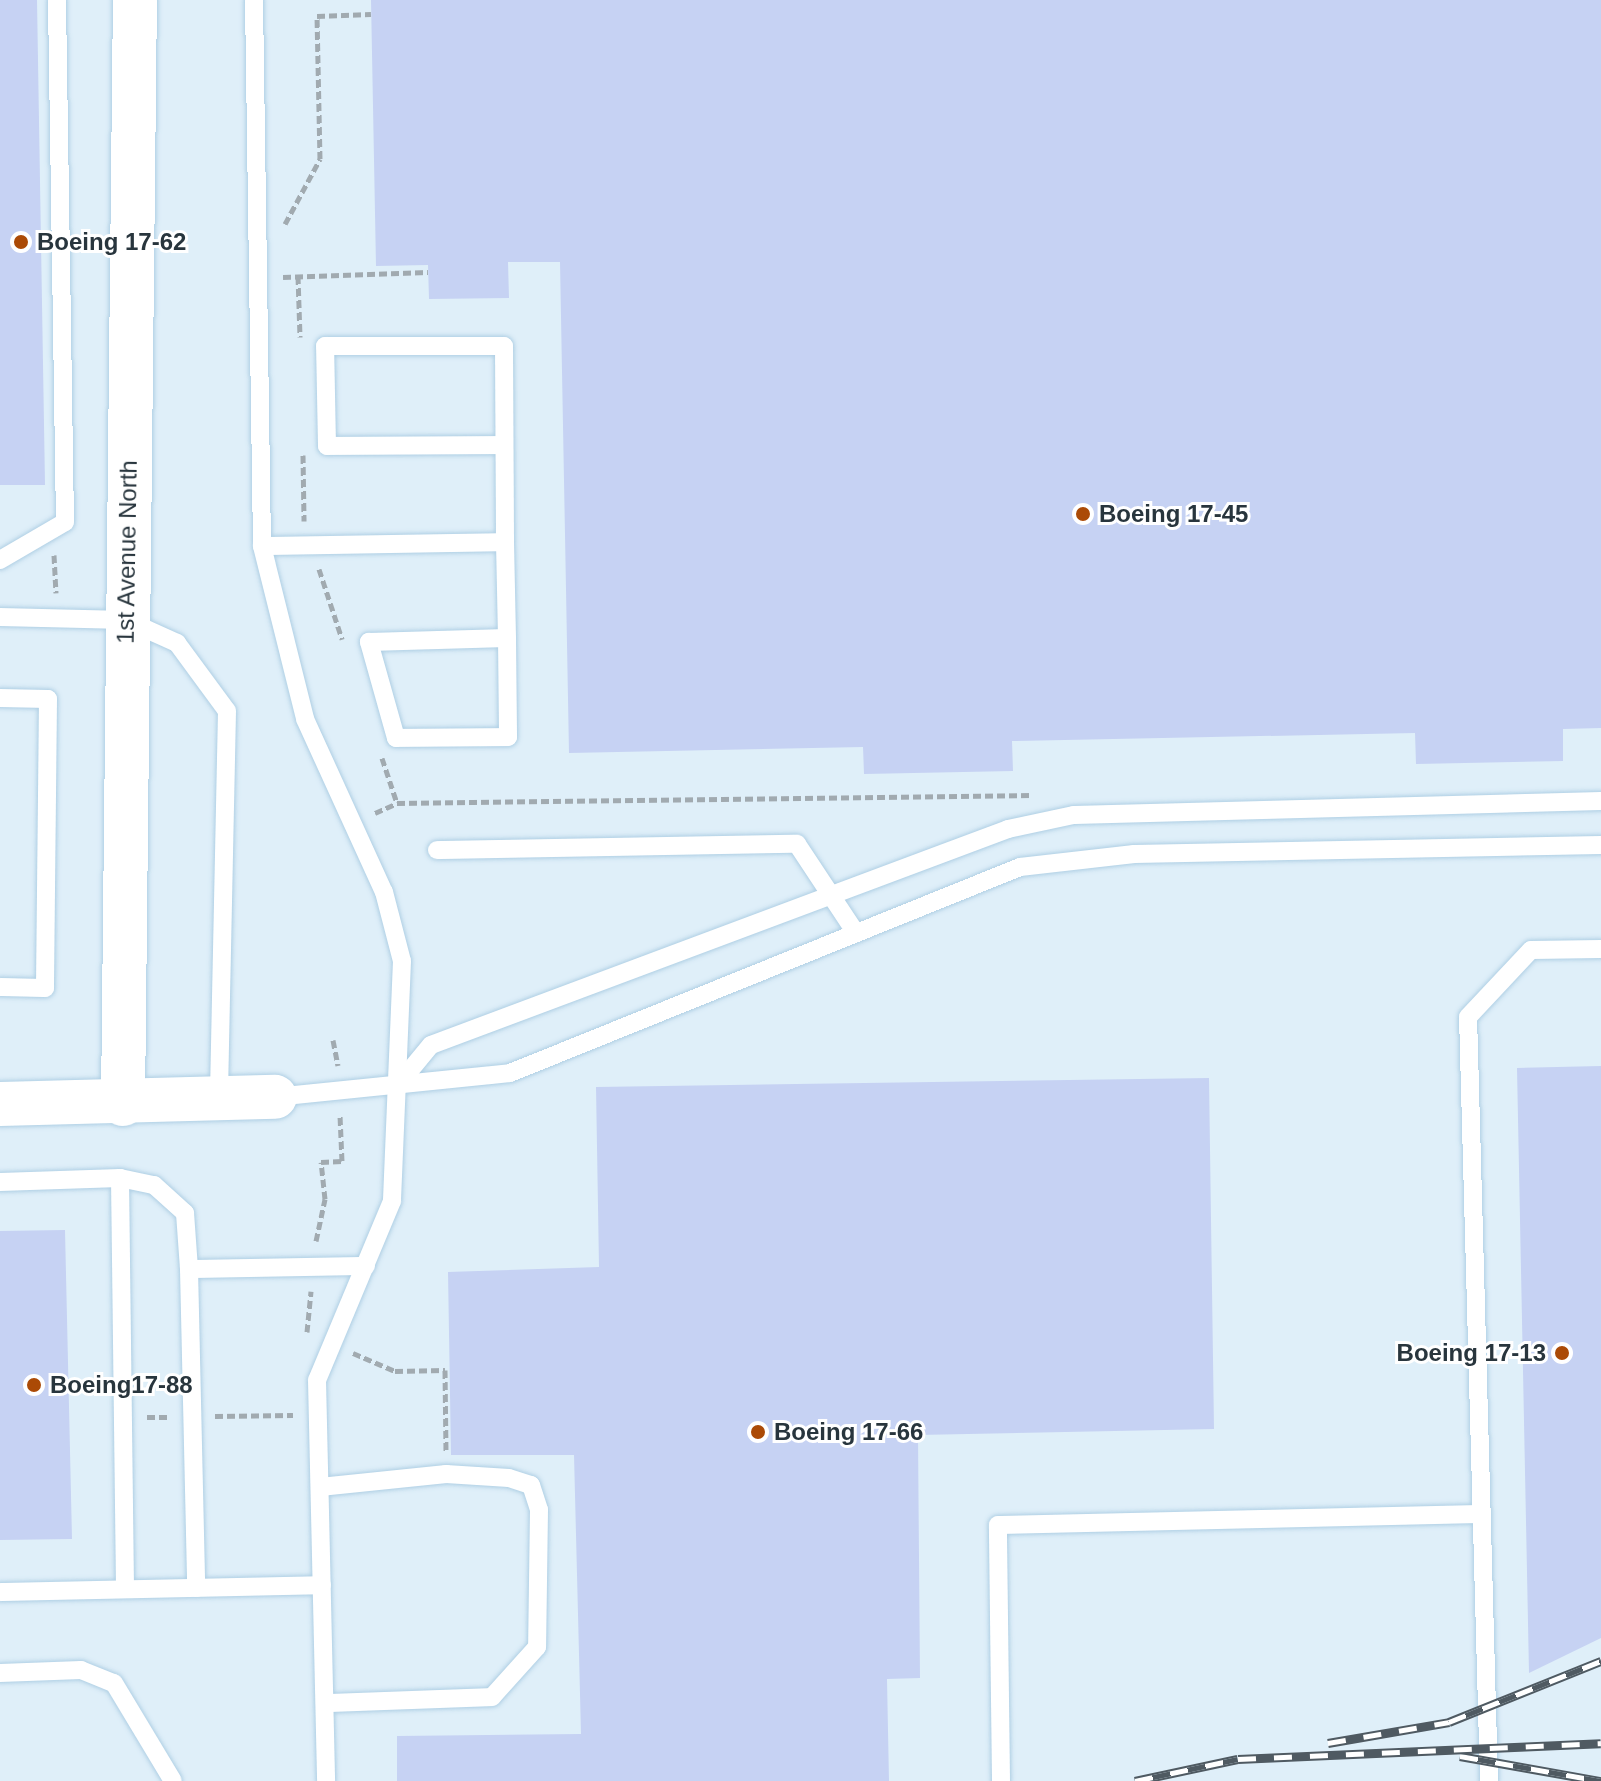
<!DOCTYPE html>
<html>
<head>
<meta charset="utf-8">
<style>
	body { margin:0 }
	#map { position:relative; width:1601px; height:1781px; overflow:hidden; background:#f3f9fe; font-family:Helvetica,sans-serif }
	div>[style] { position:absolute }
	.built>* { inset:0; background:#dfeff9 }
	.building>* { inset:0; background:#c6d2f3 }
	.path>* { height:5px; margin-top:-2.5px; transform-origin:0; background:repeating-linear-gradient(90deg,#a1aab0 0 8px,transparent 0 12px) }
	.roads { filter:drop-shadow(0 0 2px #afcfe4) drop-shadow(0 0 2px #afcfe4) }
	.service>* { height:18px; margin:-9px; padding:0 9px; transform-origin:9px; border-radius:9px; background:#fff }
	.tertiary>* { height:44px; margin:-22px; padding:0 22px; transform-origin:22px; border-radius:22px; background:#fff }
	.rail>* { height:9px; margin-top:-4.5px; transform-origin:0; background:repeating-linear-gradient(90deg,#fff 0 18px,#4f5a62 0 36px); box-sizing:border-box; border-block:2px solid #4f5a62 }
	.dots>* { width:22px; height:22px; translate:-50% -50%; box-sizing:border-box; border:4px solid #fff; border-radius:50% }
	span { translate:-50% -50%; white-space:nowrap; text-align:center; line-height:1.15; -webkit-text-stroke:6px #fff; paint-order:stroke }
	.poi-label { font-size:24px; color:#28353d; font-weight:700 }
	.left { translate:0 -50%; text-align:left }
	.right { translate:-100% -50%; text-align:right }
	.street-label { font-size:24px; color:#28353d }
</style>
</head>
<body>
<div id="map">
	<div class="built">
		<i style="clip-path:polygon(0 0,1601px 0,1601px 1781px,0 1781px)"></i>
	</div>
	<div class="building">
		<i style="clip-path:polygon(0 0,37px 0,45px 485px,0 485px)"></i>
		<i style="clip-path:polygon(371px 0,1601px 0,1601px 728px,1563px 729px,1563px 761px,1416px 764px,1415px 733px,1012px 741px,1013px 771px,864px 774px,863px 747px,569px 753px,560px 262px,508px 262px,509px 298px,429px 299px,428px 265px,376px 266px)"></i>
		<i style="clip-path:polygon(1601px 1066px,1601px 1638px,1529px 1673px,1517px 1068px)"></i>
		<i style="clip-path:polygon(1209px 1078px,1214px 1429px,918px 1435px,920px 1678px,887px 1679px,889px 1781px,397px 1781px,397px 1736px,581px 1734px,574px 1455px,451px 1455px,448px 1272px,599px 1267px,596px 1087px)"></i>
		<i style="clip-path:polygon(65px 1230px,72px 1539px,0 1540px,0 1231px)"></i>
	</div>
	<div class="path">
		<i style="left:285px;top:224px;width:74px;rotate:-61.7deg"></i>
		<i style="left:320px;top:159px;width:143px;rotate:-91.2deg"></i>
		<i style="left:317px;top:16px;width:54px;rotate:-2.1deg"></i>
		<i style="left:298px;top:276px;width:61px;rotate:88.1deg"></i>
		<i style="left:283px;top:277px;width:145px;rotate:-2deg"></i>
		<i style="left:303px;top:455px;width:66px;rotate:89.1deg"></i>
		<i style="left:54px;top:555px;width:38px;rotate:87deg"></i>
		<i style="left:319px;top:569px;width:74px;rotate:71.8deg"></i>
		<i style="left:382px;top:758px;width:47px;rotate:71.6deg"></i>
		<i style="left:375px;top:813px;width:24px;rotate:-24deg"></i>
		<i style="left:397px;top:803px;width:634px;rotate:-0.72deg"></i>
		<i style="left:333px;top:1040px;width:26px;rotate:79deg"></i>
		<i style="left:316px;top:1241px;width:43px;rotate:-77.9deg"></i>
		<i style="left:325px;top:1199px;width:37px;rotate:-96deg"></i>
		<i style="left:321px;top:1162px;width:21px;rotate:-3deg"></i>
		<i style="left:342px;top:1161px;width:45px;rotate:-92.5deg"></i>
		<i style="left:307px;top:1332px;width:41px;rotate:-84.4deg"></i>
		<i style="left:353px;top:1353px;width:46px;rotate:23.2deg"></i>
		<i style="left:395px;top:1371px;width:50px;rotate:-1.1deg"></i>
		<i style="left:445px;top:1370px;width:82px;rotate:89.3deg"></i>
		<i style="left:215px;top:1416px;width:78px;rotate:-0.7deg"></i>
		<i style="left:147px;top:1417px;width:22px"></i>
	</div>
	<div class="roads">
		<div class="service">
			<i style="left:254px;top:0;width:546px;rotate:89.16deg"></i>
			<i style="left:262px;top:546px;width:178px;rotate:76deg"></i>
			<i style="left:305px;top:719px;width:190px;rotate:65.5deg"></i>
			<i style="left:384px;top:892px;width:71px;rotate:75.4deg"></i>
			<i style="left:402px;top:961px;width:240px;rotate:92.4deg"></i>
			<i style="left:392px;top:1201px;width:194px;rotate:112.7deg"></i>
			<i style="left:317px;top:1380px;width:401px;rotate:88.7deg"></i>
			<i style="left:504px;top:445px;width:177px;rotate:179.7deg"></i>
			<i style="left:327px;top:446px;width:100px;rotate:-91.1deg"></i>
			<i style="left:325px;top:346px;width:179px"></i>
			<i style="left:504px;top:346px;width:196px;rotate:89.7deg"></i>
			<i style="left:262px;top:546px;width:243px;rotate:-0.9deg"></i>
			<i style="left:505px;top:542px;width:96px;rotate:88.8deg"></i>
			<i style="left:507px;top:638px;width:99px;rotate:89.4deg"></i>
			<i style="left:508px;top:737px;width:112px;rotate:179.5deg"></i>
			<i style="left:396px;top:738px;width:100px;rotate:-105.7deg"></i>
			<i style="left:369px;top:642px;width:138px;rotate:-1.7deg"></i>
			<i style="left:0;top:560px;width:75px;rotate:-30.3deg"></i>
			<i style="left:65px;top:522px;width:522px;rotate:-90.88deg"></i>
			<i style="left:0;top:617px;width:126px;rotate:1.4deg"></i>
			<i style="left:126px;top:620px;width:56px;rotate:24.3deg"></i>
			<i style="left:177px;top:643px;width:84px;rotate:53.7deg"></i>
			<i style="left:227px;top:711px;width:390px;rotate:91.2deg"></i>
			<i style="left:0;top:698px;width:48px;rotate:1.2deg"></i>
			<i style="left:48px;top:699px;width:289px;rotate:90.6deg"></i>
			<i style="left:45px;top:988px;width:45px;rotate:-178.7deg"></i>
			<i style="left:437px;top:850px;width:360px;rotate:-1deg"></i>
			<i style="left:797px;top:844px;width:107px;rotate:56.5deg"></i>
			<i style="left:402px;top:1080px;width:45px;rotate:-50.4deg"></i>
			<i style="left:431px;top:1045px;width:616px;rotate:-20.52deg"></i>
			<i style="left:1008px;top:829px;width:67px;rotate:-12deg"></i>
			<i style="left:1074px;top:815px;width:527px;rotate:-1.52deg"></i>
			<i style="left:275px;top:1097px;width:236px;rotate:-5.8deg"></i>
			<i style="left:510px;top:1073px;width:550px;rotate:-21.99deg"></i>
			<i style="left:1020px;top:867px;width:115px;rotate:-6.5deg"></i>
			<i style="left:1134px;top:854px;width:467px;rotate:-1.1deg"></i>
			<i style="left:120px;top:1178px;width:410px;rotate:89.3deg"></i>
			<i style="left:0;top:1182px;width:120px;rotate:-1.9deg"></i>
			<i style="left:120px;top:1178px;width:35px;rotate:12deg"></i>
			<i style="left:154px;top:1185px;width:42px;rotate:42.1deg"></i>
			<i style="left:185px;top:1213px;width:56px;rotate:85.9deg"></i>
			<i style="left:189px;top:1269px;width:177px;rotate:-1deg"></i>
			<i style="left:189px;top:1269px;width:319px;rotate:88.7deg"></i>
			<i style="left:320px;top:1487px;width:127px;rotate:-5.9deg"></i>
			<i style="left:446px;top:1474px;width:63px;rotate:3.6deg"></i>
			<i style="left:509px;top:1478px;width:23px;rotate:18deg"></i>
			<i style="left:531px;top:1485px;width:26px;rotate:72deg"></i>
			<i style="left:539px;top:1510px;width:137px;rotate:90.8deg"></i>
			<i style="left:537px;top:1647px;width:67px;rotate:132deg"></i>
			<i style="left:492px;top:1697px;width:167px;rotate:177.9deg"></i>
			<i style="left:0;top:1592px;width:322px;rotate:-1.2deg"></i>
			<i style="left:0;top:1673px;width:81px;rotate:-2.1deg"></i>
			<i style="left:81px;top:1670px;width:35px;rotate:22deg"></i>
			<i style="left:114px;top:1683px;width:114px;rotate:59deg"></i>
			<i style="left:1001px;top:1781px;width:256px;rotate:-90.7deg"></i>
			<i style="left:998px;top:1525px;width:483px;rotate:-1.3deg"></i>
			<i style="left:1489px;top:1781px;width:764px;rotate:-91.57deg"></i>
			<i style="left:1468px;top:1017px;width:92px;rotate:-46.8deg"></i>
			<i style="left:1531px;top:950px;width:70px;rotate:-0.8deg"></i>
		</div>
		<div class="tertiary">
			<i style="left:0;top:1104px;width:275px;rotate:-1.5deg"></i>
			<i style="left:123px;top:1104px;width:1104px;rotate:-89.38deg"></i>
		</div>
	</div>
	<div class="rail">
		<i style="left:1328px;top:1743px;width:123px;rotate:-9.8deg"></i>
		<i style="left:1449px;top:1722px;width:164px;rotate:-21.9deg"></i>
		<i style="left:1460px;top:1756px;width:143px;rotate:10.1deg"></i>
		<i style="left:1135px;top:1781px;width:105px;rotate:-12.1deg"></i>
		<i style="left:1238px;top:1759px;width:363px;rotate:-2.5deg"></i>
	</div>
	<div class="dots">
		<i style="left:21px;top:242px;background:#ab4a06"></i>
		<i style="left:1083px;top:514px;background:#ab4a06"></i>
		<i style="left:1562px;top:1353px;background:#ab4a06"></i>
		<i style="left:34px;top:1385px;background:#ab4a06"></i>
		<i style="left:758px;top:1432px;background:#ab4a06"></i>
	</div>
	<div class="poi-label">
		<span class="left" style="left:37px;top:242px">Boeing 17-62</span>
		<span class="left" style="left:1099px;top:514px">Boeing 17-45</span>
		<span class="right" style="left:1546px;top:1353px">Boeing 17-13</span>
		<span class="left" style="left:50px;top:1385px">Boeing17-88</span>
		<span class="left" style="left:774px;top:1432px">Boeing 17-66</span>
	</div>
	<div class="street-label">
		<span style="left:127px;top:552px;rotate:-89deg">1st Avenue North</span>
	</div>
</div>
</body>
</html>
